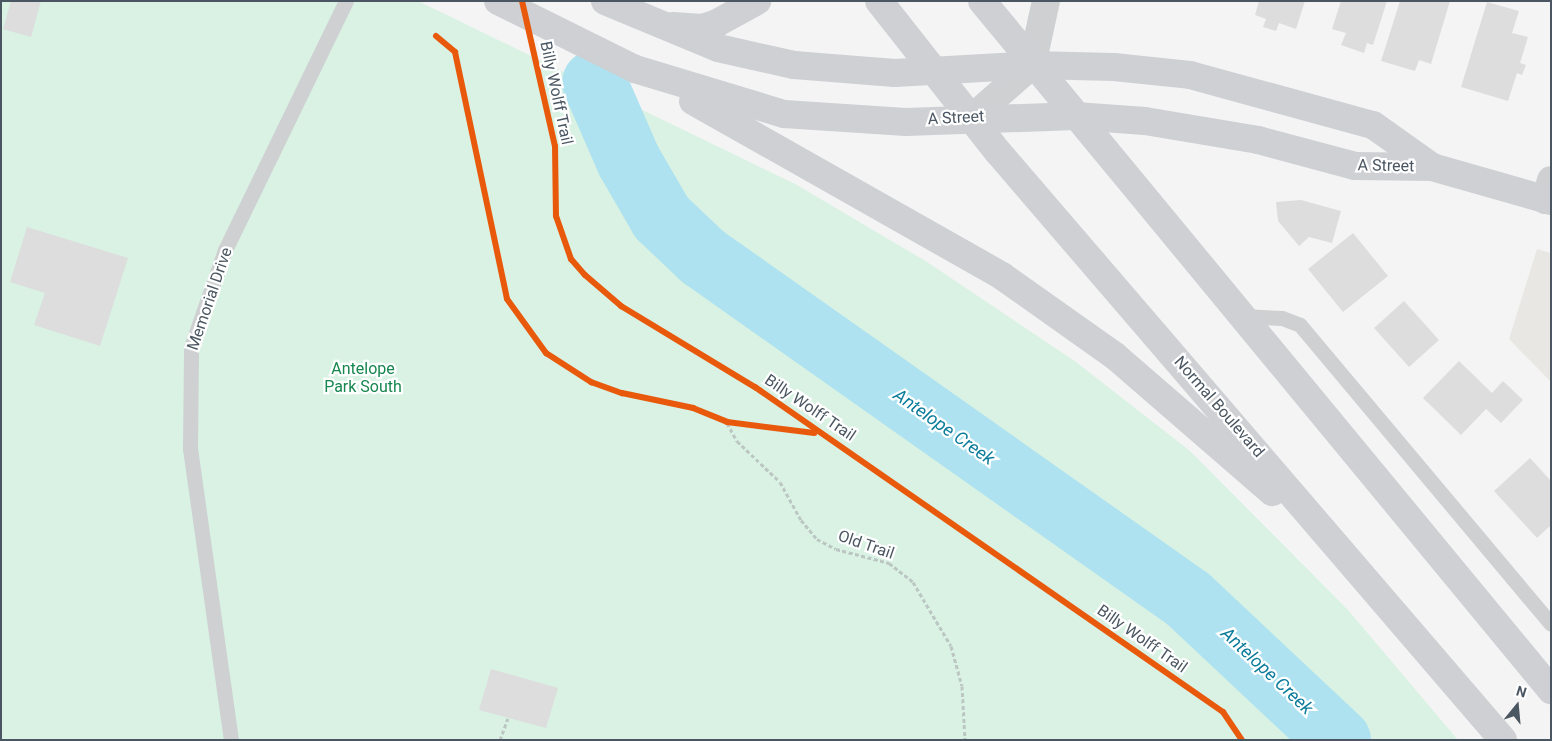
<!DOCTYPE html>
<html>
<head>
<meta charset="utf-8">
<style>
	body { margin:0 }
	#map { position:relative; width:1552px; height:741px; overflow:hidden; background:#f4f4f4; font-family:Roboto,sans-serif }
	div>[style] { position:absolute }
	.commercial>* { inset:0; background:#e8e7e3 }
	.green>* { inset:0; background:#d9f2e3 }
	.river>* { height:65px; margin:-32.5px; padding:0 32.5px; transform-origin:32.5px; border-radius:32.5px; background:#aee2f0 }
	.building>* { inset:0; background:#ddddde }
	.path>* { height:3px; margin-top:-1.5px; transform-origin:0; background:repeating-linear-gradient(90deg,#bcc7c4 0 4px,transparent 0 6.5px) }
	.lane>* { height:15px; margin:-7.5px; padding:0 7.5px; transform-origin:7.5px; border-radius:7.5px; background:#ced0d2 }
	.street>* { height:28px; margin:-14px; padding:0 14px; transform-origin:14px; border-radius:14px; background:#ced0d2 }
	.secondary>* { height:28px; margin:-14px; padding:0 14px; transform-origin:14px; border-radius:14px; background:#ced0d4 }
	.cycleway>* { height:6px; margin:-3px; padding:0 3px; transform-origin:3px; border-radius:3px; background:#e8590c }
	span { translate:-50% -50%; white-space:nowrap; text-align:center; line-height:1.15; -webkit-text-stroke:4.5px #fff; paint-order:stroke }
	.street-label { font-size:16px; color:#4a5661 }
	.park-label { font-size:16px; color:#17864f }
	.water-label { font-size:18px; color:#0c7c9b; font-style:italic }
	.frame { position:absolute; inset:0; border:2px solid #4a5661; pointer-events:none }
	.north { position:absolute; left:1492px; top:681px; width:50px; height:50px; -webkit-text-stroke:4px #fff; paint-order:stroke; rotate:17deg; font-size:14px; font-weight:700; line-height:20px; text-align:center; color:#4a5661 }
	.north::after { content:''; display:block; margin:auto; width:18px; height:22px; background:#4a5661; clip-path:polygon(50% 0,100% 100%,50% 72%,0 100%) }
</style>
</head>
<body>
<div id="map">
	<div class="commercial">
		<i style="clip-path:polygon(1537px 249px,1551px 253px,1551px 382px,1509px 339px)"></i>
	</div>
	<div class="green">
		<i style="clip-path:polygon(1px 1px,418px 1px,797px 185px,927px 262px,1076px 362px,1190px 451px,1348px 610px,1458px 740px,1px 740px)"></i>
	</div>
	<div class="river">
		<i style="left:594px;top:82px;width:85px;rotate:66.4deg"></i>
		<i style="left:628px;top:160px;width:66px;rotate:59.9deg"></i>
		<i style="left:661px;top:217px;width:57px;rotate:43.6deg"></i>
		<i style="left:702px;top:256px;width:595px;rotate:35.21deg"></i>
		<i style="left:1188px;top:599px;width:206px;rotate:43.2deg"></i>
	</div>
	<div class="building">
		<i style="clip-path:polygon(11px 1px,41px 1px,31px 37px,3px 29px)"></i>
		<i style="clip-path:polygon(1259px 1px,1305px 1px,1296px 29px,1279px 23px,1276px 31px,1263px 27px,1266px 19px,1255px 15px)"></i>
		<i style="clip-path:polygon(1341px 1px,1387px 1px,1373px 45px,1367px 43px,1364px 53px,1341px 45px,1346px 33px,1332px 29px)"></i>
		<i style="clip-path:polygon(1400px 1px,1450px 1px,1431px 64px,1419px 60px,1415px 71px,1381px 61px)"></i>
		<i style="clip-path:polygon(1487px 2px,1519px 11px,1512px 33px,1528px 37px,1520px 63px,1526px 65px,1522px 75px,1517px 73px,1508px 101px,1461px 87px)"></i>
		<i style="clip-path:polygon(1301px 200px,1341px 211px,1332px 243px,1309px 237px,1299px 246px,1278px 221px,1276px 202px)"></i>
		<i style="clip-path:polygon(27px 227px,128px 258px,100px 346px,34px 325px,45px 293px,10px 282px)"></i>
		<i style="clip-path:polygon(1353px 233px,1388px 276px,1343px 312px,1308px 269px)"></i>
		<i style="clip-path:polygon(1404px 301px,1439px 340px,1409px 367px,1374px 328px)"></i>
		<i style="clip-path:polygon(1459px 361px,1492px 393px,1503px 381px,1523px 400px,1501px 423px,1486px 409px,1461px 435px,1423px 398px)"></i>
		<i style="clip-path:polygon(1530px 458px,1551px 481px,1551px 525px,1537px 538px,1494px 491px)"></i>
		<i style="clip-path:polygon(491px 669px,558px 688px,546px 728px,479px 710px)"></i>
	</div>
	<div class="path">
		<i style="left:436px;top:36px;width:25px;rotate:40deg"></i>
		<i style="left:455px;top:52px;width:252px;rotate:78.1deg"></i>
		<i style="left:507px;top:299px;width:67px;rotate:54.2deg"></i>
		<i style="left:546px;top:353px;width:54px;rotate:32.8deg"></i>
		<i style="left:591px;top:382px;width:33px;rotate:20deg"></i>
		<i style="left:622px;top:393px;width:73px;rotate:11.9deg"></i>
		<i style="left:693px;top:408px;width:37px;rotate:22deg"></i>
		<i style="left:727px;top:422px;width:91px;rotate:7deg"></i>
		<i style="left:727px;top:423px;width:21px;rotate:61deg"></i>
		<i style="left:737px;top:441px;width:59px;rotate:43.6deg"></i>
		<i style="left:780px;top:482px;width:43px;rotate:61.1deg"></i>
		<i style="left:801px;top:520px;width:25px;rotate:50deg"></i>
		<i style="left:817px;top:539px;width:21px;rotate:28deg"></i>
		<i style="left:836px;top:549px;width:55px;rotate:14.8deg"></i>
		<i style="left:889px;top:563px;width:31px;rotate:38deg"></i>
		<i style="left:913px;top:582px;width:74px;rotate:59.3deg"></i>
		<i style="left:951px;top:646px;width:41px;rotate:74.6deg"></i>
		<i style="left:962px;top:686px;width:54px;rotate:86.8deg"></i>
		<i style="left:500px;top:740px;width:23px;rotate:-70deg"></i>
	</div>
	<div class="lane">
		<i style="left:1241px;top:316px;width:41px;rotate:2.8deg"></i>
		<i style="left:1282px;top:318px;width:19px;rotate:21deg"></i>
		<i style="left:1300px;top:325px;width:390px;rotate:50deg"></i>
		<i style="left:231px;top:740px;width:294px;rotate:-98deg"></i>
		<i style="left:190px;top:449px;width:102px;rotate:-89.4deg"></i>
		<i style="left:191px;top:347px;width:103px;rotate:-70.7deg"></i>
		<i style="left:225px;top:250px;width:277px;rotate:-64.1deg"></i>
	</div>
	<div class="street">
		<i style="left:974px;top:116px;width:77px;rotate:-41.3deg"></i>
		<i style="left:1032px;top:65px;width:66px;rotate:-77.7deg"></i>
		<i style="left:1545px;top:200px;width:21px;rotate:-73deg"></i>
	</div>
	<div class="secondary">
		<i style="left:498px;top:1px;width:153px;rotate:26.4deg"></i>
		<i style="left:635px;top:69px;width:156px;rotate:16.8deg"></i>
		<i style="left:784px;top:114px;width:122px;rotate:3.8deg"></i>
		<i style="left:906px;top:122px;width:170px;rotate:-2deg"></i>
		<i style="left:1076px;top:116px;width:69px;rotate:4.1deg"></i>
		<i style="left:1145px;top:121px;width:115px;rotate:9.5deg"></i>
		<i style="left:1258px;top:140px;width:100px;rotate:15deg"></i>
		<i style="left:1355px;top:166px;width:77px;rotate:0.7deg"></i>
		<i style="left:1432px;top:167px;width:124px;rotate:15.9deg"></i>
		<i style="left:605px;top:1px;width:122px;rotate:22.6deg"></i>
		<i style="left:718px;top:48px;width:78px;rotate:12.6deg"></i>
		<i style="left:794px;top:65px;width:101px;rotate:4.5deg"></i>
		<i style="left:895px;top:73px;width:137px;rotate:-3.3deg"></i>
		<i style="left:1032px;top:65px;width:82px;rotate:1.4deg"></i>
		<i style="left:1114px;top:67px;width:76px;rotate:6deg"></i>
		<i style="left:1190px;top:75px;width:190px;rotate:15.3deg"></i>
		<i style="left:1373px;top:125px;width:72px;rotate:35.4deg"></i>
		<i style="left:879px;top:1px;width:192px;rotate:51.8deg"></i>
		<i style="left:998px;top:152px;width:775px;rotate:49.34deg"></i>
		<i style="left:982px;top:1px;width:894px;rotate:50.45deg"></i>
		<i style="left:673px;top:26px;width:29px;rotate:4deg"></i>
		<i style="left:702px;top:28px;width:16px;rotate:-18deg"></i>
		<i style="left:717px;top:23px;width:46px;rotate:-28.8deg"></i>
		<i style="left:693px;top:101px;width:355px;rotate:29.5deg"></i>
		<i style="left:1002px;top:276px;width:138px;rotate:35.3deg"></i>
		<i style="left:1115px;top:356px;width:208px;rotate:40.9deg"></i>
	</div>
	<div class="cycleway">
		<i style="left:522px;top:1px;width:149px;rotate:77.2deg"></i>
		<i style="left:555px;top:146px;width:70px;rotate:89.2deg"></i>
		<i style="left:556px;top:216px;width:46px;rotate:70.8deg"></i>
		<i style="left:571px;top:259px;width:21px;rotate:49deg"></i>
		<i style="left:585px;top:275px;width:48px;rotate:40.7deg"></i>
		<i style="left:621px;top:306px;width:157px;rotate:31.2deg"></i>
		<i style="left:755px;top:387px;width:570px;rotate:34.78deg"></i>
		<i style="left:1223px;top:712px;width:34px;rotate:56deg"></i>
		<i style="left:436px;top:36px;width:25px;rotate:40deg"></i>
		<i style="left:455px;top:52px;width:252px;rotate:78.1deg"></i>
		<i style="left:507px;top:299px;width:67px;rotate:54.2deg"></i>
		<i style="left:546px;top:353px;width:54px;rotate:32.8deg"></i>
		<i style="left:591px;top:382px;width:33px;rotate:20deg"></i>
		<i style="left:622px;top:393px;width:73px;rotate:11.9deg"></i>
		<i style="left:693px;top:408px;width:37px;rotate:22deg"></i>
		<i style="left:727px;top:422px;width:88px;rotate:7.2deg"></i>
	</div>
	<div class="street-label">
		<span style="left:556px;top:93px;rotate:78deg">Billy Wolff Trail</span>
		<span style="left:956px;top:118px;rotate:-3deg">A Street</span>
		<span style="left:1386px;top:166px;rotate:1deg">A Street</span>
		<span style="left:210px;top:299px;rotate:-71deg">Memorial Drive</span>
		<span style="left:1219px;top:407px;rotate:49deg">Normal Boulevard</span>
		<span style="left:810px;top:408px;rotate:34deg">Billy Wolff Trail</span>
		<span style="left:866px;top:545px;rotate:19deg">Old Trail</span>
		<span style="left:1142px;top:639px;rotate:35deg">Billy Wolff Trail</span>
	</div>
	<div class="park-label">
		<span style="left:363px;top:378px">Antelope<br>Park South</span>
	</div>
	<div class="water-label">
		<span style="left:944px;top:427px;rotate:35deg">Antelope Creek</span>
		<span style="left:1267px;top:671px;rotate:43deg">Antelope Creek</span>
	</div>
	<div class="frame"></div>
	<div class="north">N</div>
</div>
</body>
</html>
